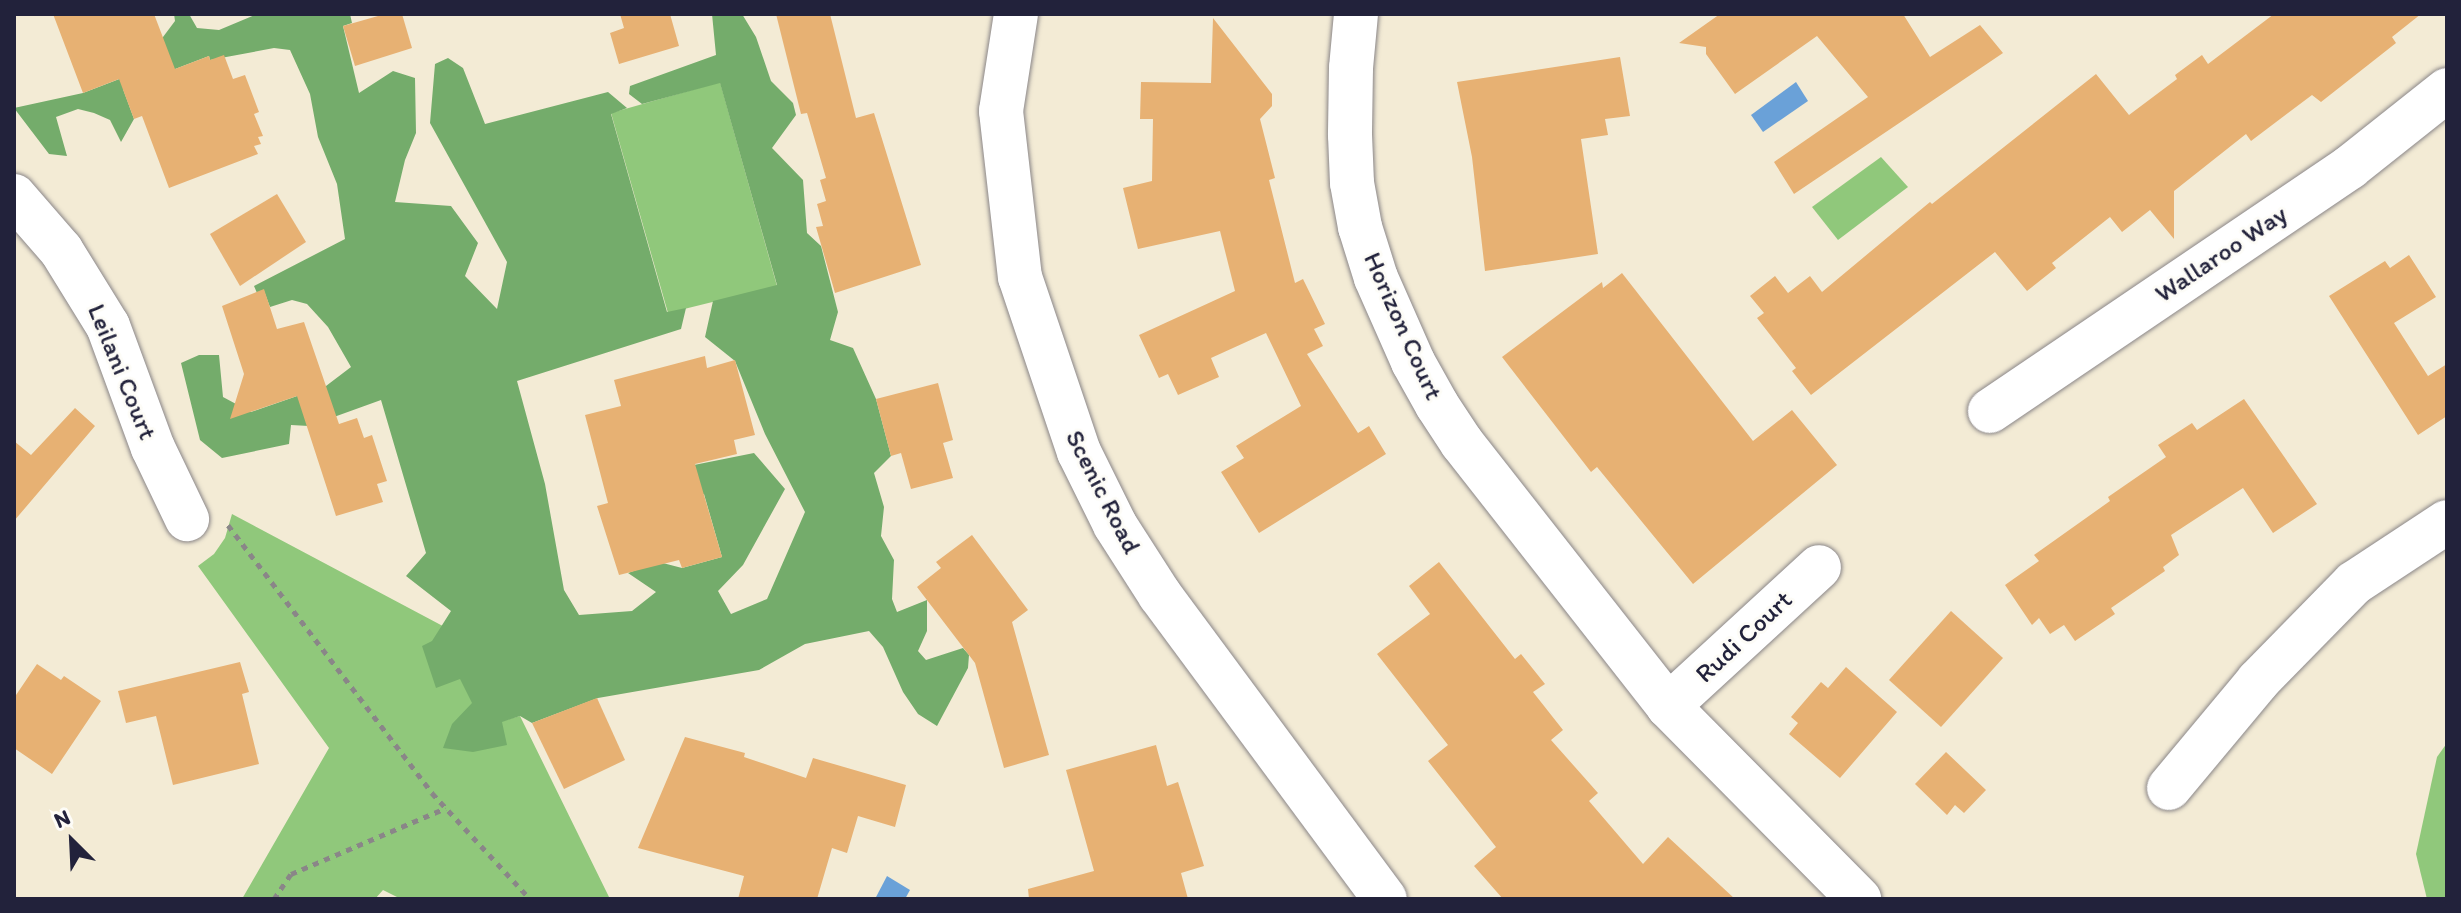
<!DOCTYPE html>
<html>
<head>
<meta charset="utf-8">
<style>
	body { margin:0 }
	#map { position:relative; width:2461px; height:913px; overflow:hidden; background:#f3ebd5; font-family:Itim,sans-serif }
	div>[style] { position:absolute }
	.green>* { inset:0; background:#90c87b }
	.forest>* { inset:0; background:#74ac6b }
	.water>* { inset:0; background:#6aa1d8 }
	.building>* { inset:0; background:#e7b173 }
	.path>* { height:5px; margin-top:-2.5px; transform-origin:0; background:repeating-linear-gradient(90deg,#8a8688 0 6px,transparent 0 12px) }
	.roads { filter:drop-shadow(0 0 2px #8a8688) drop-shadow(0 0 2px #8a8688) }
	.minor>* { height:44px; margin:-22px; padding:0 22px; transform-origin:22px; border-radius:22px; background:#fff }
	.major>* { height:44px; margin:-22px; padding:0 22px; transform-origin:22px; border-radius:22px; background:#fff }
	span { translate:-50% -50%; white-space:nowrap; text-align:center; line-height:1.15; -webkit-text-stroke:6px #fdfcf7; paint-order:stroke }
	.street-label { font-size:26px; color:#22223b }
	.frame { position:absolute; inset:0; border:16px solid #22223b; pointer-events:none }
	.north { position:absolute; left:32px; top:801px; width:80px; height:80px; -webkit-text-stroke:6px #fdfcf7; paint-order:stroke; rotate:336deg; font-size:22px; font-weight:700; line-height:32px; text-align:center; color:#22223b }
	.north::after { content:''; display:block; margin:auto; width:28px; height:36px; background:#22223b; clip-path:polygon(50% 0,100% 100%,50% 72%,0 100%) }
</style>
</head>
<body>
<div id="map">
	<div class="green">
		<i style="clip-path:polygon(720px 82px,777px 286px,668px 313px,611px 113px)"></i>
		<i style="clip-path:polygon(1881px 157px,1908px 187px,1838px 240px,1812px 207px)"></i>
		<i style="clip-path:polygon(232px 514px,471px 641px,502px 721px,520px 716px,610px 899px,401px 899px,383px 890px,375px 899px,242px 899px,329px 748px,198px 566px,214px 554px,225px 538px)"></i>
		<i style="clip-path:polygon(2447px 743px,2447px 899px,2427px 899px,2416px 854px,2437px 757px)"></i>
	</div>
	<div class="forest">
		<i style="clip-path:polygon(174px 14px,189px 14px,197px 28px,219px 30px,257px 14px,350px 14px,352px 23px,343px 26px,359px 93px,393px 71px,415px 78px,416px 133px,405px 160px,395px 202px,451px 206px,478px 243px,465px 276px,497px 309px,507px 262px,430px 123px,435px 64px,448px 58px,463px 68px,485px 124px,608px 92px,627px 108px,611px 114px,667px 312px,686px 308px,681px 329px,517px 381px,545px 484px,564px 590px,579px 615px,632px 611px,656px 592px,628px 573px,659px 562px,682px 568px,722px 557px,704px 494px,664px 505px,679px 468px,754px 453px,785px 489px,743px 565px,718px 591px,731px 614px,767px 599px,805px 512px,765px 434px,735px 361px,705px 337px,713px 301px,777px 285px,720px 83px,642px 104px,629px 94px,630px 86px,716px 55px,712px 14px,742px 14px,756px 37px,771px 81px,793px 103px,796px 115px,772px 148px,803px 180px,807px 233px,821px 246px,838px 312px,830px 340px,853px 348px,876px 399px,891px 456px,874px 473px,884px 507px,881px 536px,894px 560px,892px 599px,897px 612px,927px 600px,927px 631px,918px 651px,926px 660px,963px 648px,969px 655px,968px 668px,937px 726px,918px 714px,903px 692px,883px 647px,869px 631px,805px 644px,759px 670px,598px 698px,532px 723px,520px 716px,502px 722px,507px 745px,473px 752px,443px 748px,452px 724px,472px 703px,460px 679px,436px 688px,422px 646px,432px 641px,451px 611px,406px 576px,426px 553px,381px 400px,309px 426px,291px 425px,289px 444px,222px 458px,200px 440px,181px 363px,199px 355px,219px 355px,223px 397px,251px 412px,326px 386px,351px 367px,328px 327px,307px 304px,292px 300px,270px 307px,264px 291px,257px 293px,254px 286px,345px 239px,337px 184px,318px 137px,310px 94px,290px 50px,274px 48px,210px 60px,209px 56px,123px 89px,134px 119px,121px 142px,110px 120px,94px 113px,78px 109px,56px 117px,67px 156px,49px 154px,14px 108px,83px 93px,122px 78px,157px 45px,175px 21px)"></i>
	</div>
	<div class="water">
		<i style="clip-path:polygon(1796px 82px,1808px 101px,1763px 132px,1751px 115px)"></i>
		<i style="clip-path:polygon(887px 876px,910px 890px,905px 899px,875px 899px)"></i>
	</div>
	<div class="building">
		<i style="clip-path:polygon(53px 14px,154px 14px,175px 69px,209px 56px,210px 60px,224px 55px,233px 79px,245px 75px,259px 112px,254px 114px,263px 136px,258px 137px,261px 144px,254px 146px,258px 154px,169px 188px,142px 116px,134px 119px,119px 79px,83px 93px)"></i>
		<i style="clip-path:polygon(385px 14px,402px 14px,412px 48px,355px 66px,343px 26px)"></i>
		<i style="clip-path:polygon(620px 14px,670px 14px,679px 46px,619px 64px,610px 33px,624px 28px)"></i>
		<i style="clip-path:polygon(776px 14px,830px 14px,856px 118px,874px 113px,921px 265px,835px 293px,816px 227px,823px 226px,817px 204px,826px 201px,820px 180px,826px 178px,807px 113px,801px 114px)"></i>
		<i style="clip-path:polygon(1720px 14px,1903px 14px,1930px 57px,1980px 25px,2003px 53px,1794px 194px,1774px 162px,1868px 97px,1817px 36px,1735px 94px,1706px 54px,1706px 47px,1679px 43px)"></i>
		<i style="clip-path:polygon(2274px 14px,2421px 14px,2392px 37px,2396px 43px,2321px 102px,2312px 95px,2251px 141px,2246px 134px,2174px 191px,2174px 239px,2150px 210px,2122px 232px,2110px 217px,2052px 263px,2056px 268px,2027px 291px,1995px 252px,1811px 395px,1792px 371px,1796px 368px,1757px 318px,1764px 313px,1750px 296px,1775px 276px,1788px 293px,1810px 276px,1822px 292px,1930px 202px,1932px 204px,2096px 74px,2129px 115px,2177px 79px,2175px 75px,2202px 55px,2208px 64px)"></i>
		<i style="clip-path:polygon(1213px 18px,1272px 94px,1272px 106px,1260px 119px,1275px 178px,1269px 180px,1295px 283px,1303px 279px,1325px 324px,1314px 329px,1323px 346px,1307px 354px,1358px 433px,1369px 426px,1386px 454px,1259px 533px,1221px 472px,1244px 458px,1236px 446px,1301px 406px,1266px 333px,1211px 358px,1219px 377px,1178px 395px,1168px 374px,1159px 378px,1139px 335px,1235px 291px,1220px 231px,1138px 249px,1123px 188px,1152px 181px,1153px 119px,1140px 119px,1141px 82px,1211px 83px)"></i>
		<i style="clip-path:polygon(1620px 57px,1630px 116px,1605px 119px,1608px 135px,1581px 139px,1598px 254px,1485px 271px,1472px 157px,1457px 82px)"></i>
		<i style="clip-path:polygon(277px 194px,306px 242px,240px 286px,210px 234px)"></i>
		<i style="clip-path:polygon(2409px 255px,2436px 297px,2394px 323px,2428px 376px,2447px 364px,2447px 416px,2418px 435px,2329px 296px,2385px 261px,2390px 268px)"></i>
		<i style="clip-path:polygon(1622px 273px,1753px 441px,1792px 410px,1837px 465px,1693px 584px,1597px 467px,1591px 472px,1502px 357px,1602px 282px,1603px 288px)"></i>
		<i style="clip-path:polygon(264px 289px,277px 329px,304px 322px,339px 424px,357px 418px,364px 438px,372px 435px,387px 481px,377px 484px,383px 502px,336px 516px,297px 396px,230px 419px,244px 374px,222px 306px)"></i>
		<i style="clip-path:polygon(705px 356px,707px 368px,735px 360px,755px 435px,734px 440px,737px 454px,695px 464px,722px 557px,682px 568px,679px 560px,619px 575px,597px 506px,608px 503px,585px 415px,621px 406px,614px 380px)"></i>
		<i style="clip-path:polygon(938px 383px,953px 440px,943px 443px,953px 478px,911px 489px,901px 453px,891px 456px,876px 399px)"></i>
		<i style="clip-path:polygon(2244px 399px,2317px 504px,2273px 533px,2243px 488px,2171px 535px,2179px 555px,2163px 567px,2165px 571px,2111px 608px,2115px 614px,2075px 641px,2064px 625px,2050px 634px,2039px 618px,2032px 625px,2005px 585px,2039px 561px,2034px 555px,2110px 501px,2108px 497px,2166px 457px,2158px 445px,2192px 423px,2197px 430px)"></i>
		<i style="clip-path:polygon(75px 408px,95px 426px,14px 521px,14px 441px,31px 455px)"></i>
		<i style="clip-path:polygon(972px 535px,1028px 610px,1012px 622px,1049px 755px,1004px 768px,975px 663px,917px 587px,941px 568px,936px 562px)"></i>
		<i style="clip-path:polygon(1439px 562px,1515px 659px,1521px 654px,1545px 684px,1533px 692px,1563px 730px,1551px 740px,1598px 793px,1589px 801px,1643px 864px,1668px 837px,1735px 899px,1503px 899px,1474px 866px,1496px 847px,1428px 761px,1448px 745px,1377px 654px,1430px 614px,1409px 586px)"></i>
		<i style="clip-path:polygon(1951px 611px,2003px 658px,1941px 727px,1889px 680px)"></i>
		<i style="clip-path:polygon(240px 662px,249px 692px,242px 694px,259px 764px,173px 785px,156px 716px,126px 723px,118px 691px)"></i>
		<i style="clip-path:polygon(37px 664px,61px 680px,64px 676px,101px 701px,52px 774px,14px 748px,14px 698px)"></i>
		<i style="clip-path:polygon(1846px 667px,1897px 712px,1840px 778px,1789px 734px,1798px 723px,1791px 717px,1821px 682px,1828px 688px)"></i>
		<i style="clip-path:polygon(597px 698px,625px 760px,564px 789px,532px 723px)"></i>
		<i style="clip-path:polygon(685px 737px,745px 753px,744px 757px,806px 778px,813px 758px,906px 785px,895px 827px,858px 816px,847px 853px,832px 848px,817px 899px,738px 899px,744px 876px,638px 848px)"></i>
		<i style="clip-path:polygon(1156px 745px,1167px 786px,1178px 782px,1204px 866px,1181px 873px,1188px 899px,1029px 899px,1028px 889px,1094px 871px,1066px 770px)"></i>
		<i style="clip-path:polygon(1946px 752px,1986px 790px,1964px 813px,1955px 805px,1947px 815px,1915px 784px)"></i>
	</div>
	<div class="path">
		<i style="left:228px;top:525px;width:337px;rotate:52.7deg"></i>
		<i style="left:432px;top:793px;width:144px;rotate:47.2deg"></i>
		<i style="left:274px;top:899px;width:30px;rotate:-56deg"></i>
		<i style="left:291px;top:874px;width:168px;rotate:-23.1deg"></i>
	</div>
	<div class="roads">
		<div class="minor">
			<i style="left:1356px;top:14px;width:54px;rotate:95.3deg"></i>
			<i style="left:1351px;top:68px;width:67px;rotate:90.9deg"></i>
			<i style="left:1350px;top:135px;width:48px;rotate:87.6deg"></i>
			<i style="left:1352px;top:183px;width:45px;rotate:79.7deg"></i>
			<i style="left:1360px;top:227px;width:53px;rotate:72.6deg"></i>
			<i style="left:1376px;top:278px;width:92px;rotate:66.2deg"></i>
			<i style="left:1413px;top:362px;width:49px;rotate:60.8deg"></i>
			<i style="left:1437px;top:405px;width:45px;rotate:56.7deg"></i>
			<i style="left:1462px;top:443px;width:334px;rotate:51.9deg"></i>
			<i style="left:1668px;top:706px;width:272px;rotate:45.3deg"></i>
			<i style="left:14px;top:196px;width:72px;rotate:49deg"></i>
			<i style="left:61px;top:250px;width:89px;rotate:58.3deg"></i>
			<i style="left:108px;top:326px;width:130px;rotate:69.8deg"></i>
			<i style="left:153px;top:448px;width:79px;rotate:64.4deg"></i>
			<i style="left:1990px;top:411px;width:435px;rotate:-34.1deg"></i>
			<i style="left:2350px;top:167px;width:124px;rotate:-38.4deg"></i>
			<i style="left:1668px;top:706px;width:205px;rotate:-42.6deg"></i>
			<i style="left:2169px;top:788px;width:139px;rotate:-50.2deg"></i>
			<i style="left:2258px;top:681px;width:137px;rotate:-45.6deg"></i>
			<i style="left:2354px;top:583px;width:111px;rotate:-33.3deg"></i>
		</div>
		<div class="major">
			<i style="left:1016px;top:14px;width:98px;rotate:98.8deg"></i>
			<i style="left:1001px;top:111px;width:167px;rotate:83.5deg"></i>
			<i style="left:1020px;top:277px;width:185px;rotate:71.4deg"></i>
			<i style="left:1079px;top:452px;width:81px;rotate:63.7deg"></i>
			<i style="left:1115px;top:525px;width:83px;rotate:57.3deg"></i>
			<i style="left:1160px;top:595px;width:378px;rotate:53.5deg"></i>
		</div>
	</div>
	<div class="street-label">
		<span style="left:2221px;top:254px;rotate:-34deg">Wallaroo Way</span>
		<span style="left:1403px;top:326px;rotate:66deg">Horizon Court</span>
		<span style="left:122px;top:372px;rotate:68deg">Leilani Court</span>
		<span style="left:1103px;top:492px;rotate:63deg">Scenic Road</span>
		<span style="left:1744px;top:637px;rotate:-43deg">Rudi Court</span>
	</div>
	<div class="frame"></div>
	<div class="north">N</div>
</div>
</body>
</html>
